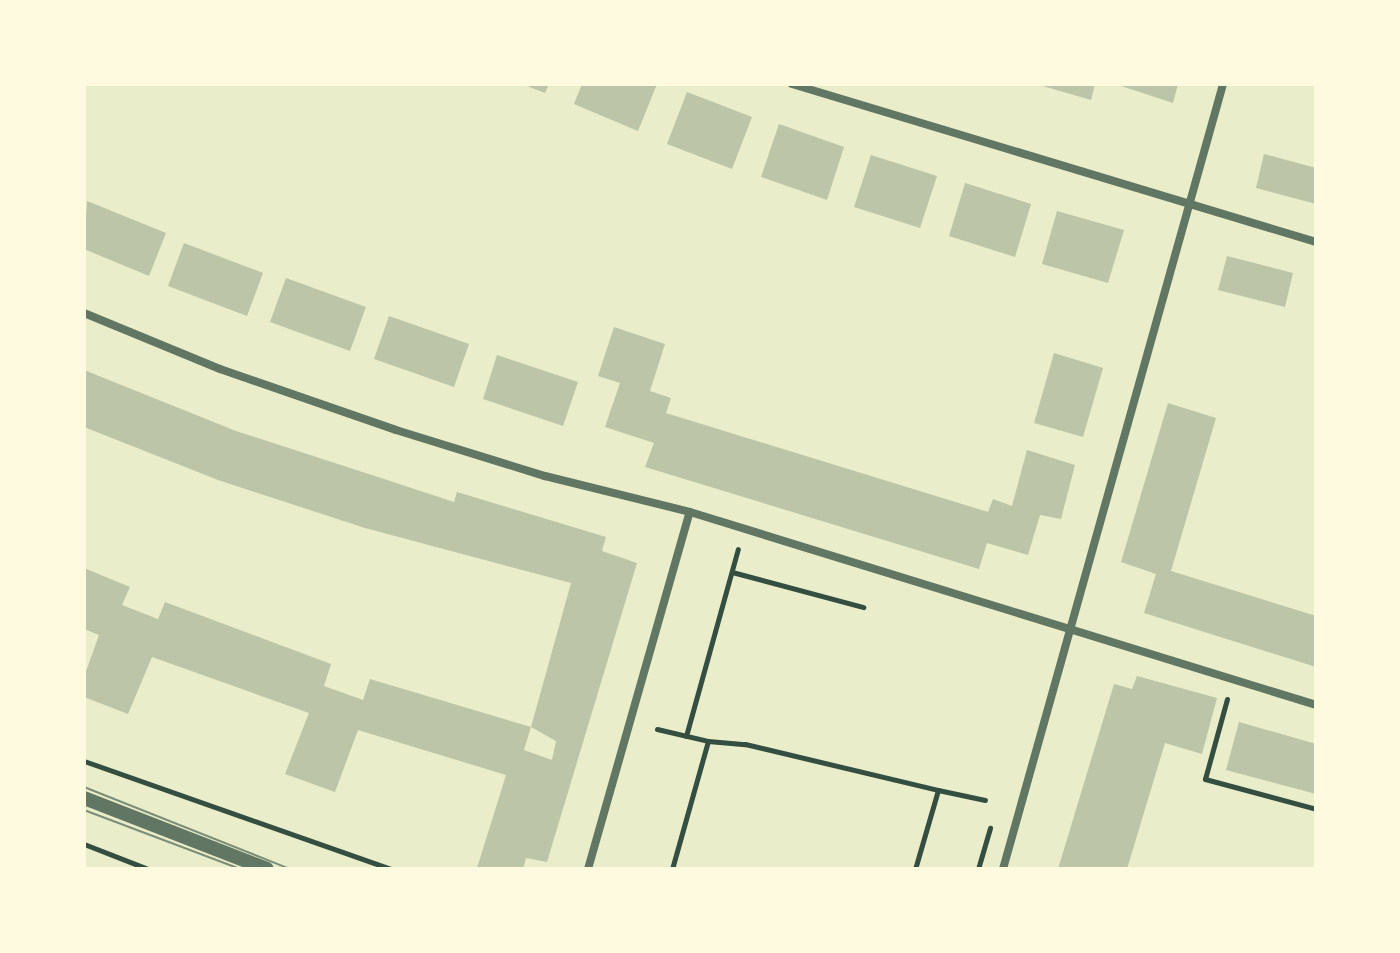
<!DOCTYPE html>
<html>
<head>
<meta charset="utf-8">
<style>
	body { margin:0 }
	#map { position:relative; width:1400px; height:953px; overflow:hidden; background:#e9edc9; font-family:Barlow,sans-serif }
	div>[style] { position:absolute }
	.building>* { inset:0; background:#bcc5a7 }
	.path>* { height:5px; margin:-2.5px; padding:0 2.5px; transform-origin:2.5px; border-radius:2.5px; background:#344e41 }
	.minor>* { height:8px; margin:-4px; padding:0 4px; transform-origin:4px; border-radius:4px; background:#617663 }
	.tertiary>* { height:14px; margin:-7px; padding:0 7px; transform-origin:7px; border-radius:7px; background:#617663 }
	.tram>* { height:2px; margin:-1px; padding:0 1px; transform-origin:1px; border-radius:1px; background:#7c8e77 }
	span { translate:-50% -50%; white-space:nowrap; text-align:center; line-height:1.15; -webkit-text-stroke:8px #fefae0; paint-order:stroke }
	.frame { position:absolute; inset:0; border:86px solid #fefae0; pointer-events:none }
</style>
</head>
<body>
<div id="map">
	<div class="building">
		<i style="clip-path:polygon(522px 84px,549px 84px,545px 93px)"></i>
		<i style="clip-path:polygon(582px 84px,657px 84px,638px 131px,574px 104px)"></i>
		<i style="clip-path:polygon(1036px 84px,1095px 84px,1091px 100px)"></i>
		<i style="clip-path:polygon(1115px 84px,1178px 84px,1173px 103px)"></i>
		<i style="clip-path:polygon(687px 92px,752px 117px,732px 169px,667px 144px)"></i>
		<i style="clip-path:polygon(779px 124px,844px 147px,827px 200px,761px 177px)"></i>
		<i style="clip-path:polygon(1264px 154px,1316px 168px,1316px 204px,1256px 188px)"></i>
		<i style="clip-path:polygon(871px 155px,937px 176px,920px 228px,854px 207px)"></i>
		<i style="clip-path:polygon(965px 183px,1031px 204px,1015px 257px,949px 236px)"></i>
		<i style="clip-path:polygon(87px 201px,166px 233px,149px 276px,84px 249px)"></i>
		<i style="clip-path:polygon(1057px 211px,1124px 230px,1108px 283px,1042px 264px)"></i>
		<i style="clip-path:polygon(184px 243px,263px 273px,247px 316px,168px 286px)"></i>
		<i style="clip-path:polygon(1227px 256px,1293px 273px,1285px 307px,1218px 290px)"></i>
		<i style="clip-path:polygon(286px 278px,366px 307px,350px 351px,270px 322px)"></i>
		<i style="clip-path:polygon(389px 316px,469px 344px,454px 387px,374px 359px)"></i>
		<i style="clip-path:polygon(614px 327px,665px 344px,650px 391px,671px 398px,666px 413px,988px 512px,993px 499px,1012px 506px,1027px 450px,1075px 465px,1061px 519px,1040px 515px,1028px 555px,987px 543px,979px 569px,645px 467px,654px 443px,605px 427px,620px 383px,598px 376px)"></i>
		<i style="clip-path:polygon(1054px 353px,1103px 368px,1083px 437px,1034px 423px)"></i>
		<i style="clip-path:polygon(497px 355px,578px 382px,563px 426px,483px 399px)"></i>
		<i style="clip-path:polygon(84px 370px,236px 431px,381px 478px,454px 502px,457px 492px,606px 537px,602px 551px,637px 563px,547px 862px,526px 858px,523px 869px,477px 868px,506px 775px,358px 730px,335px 792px,285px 774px,309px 713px,152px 657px,128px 714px,84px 697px,84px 677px,99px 635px,84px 629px,84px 568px,130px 587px,122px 605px,158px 619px,165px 602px,331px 664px,324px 686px,363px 700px,370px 679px,531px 727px,524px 750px,552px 760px,556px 741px,531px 727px,571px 583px,365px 528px,218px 480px,84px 427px)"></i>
		<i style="clip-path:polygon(1168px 403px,1216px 418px,1171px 571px,1316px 616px,1316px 667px,1144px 613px,1156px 574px,1121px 562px)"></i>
		<i style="clip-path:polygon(1137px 676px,1217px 698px,1202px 754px,1165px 743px,1127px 869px,1058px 869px,1114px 684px,1132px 689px)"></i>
		<i style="clip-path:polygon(1239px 722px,1316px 744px,1316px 794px,1226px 770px)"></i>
	</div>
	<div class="path">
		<i style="left:732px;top:572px;width:136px;rotate:15deg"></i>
		<i style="left:1227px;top:699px;width:83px;rotate:105.4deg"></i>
		<i style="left:1205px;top:779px;width:115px;rotate:15.1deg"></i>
		<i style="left:657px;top:729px;width:52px;rotate:13.2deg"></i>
		<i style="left:686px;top:736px;width:194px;rotate:-74.5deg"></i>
		<i style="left:84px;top:761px;width:325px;rotate:19.4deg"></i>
		<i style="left:938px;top:790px;width:48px;rotate:12deg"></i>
		<i style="left:84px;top:844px;width:69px;rotate:21.3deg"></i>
		<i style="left:672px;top:869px;width:133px;rotate:-74.3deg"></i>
		<i style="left:708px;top:741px;width:37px;rotate:5deg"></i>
		<i style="left:745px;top:744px;width:198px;rotate:13.4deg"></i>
		<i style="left:938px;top:790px;width:82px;rotate:106.2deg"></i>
		<i style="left:978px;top:869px;width:43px;rotate:-73.7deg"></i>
	</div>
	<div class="minor">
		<i style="left:792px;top:84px;width:547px;rotate:16.78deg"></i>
		<i style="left:84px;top:313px;width:147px;rotate:22.4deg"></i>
		<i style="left:220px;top:369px;width:186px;rotate:19.1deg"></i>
		<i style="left:396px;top:430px;width:156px;rotate:17.2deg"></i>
		<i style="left:545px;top:476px;width:149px;rotate:13.9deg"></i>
		<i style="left:690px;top:512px;width:655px;rotate:17.13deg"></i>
		<i style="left:588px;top:869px;width:371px;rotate:-74.1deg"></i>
		<i style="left:1003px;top:869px;width:815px;rotate:-74.34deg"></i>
	</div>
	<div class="tertiary">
		<i style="left:84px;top:798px;width:196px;rotate:21.2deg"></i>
	</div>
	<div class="tram">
		<i style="left:84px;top:787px;width:222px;rotate:21.7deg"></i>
		<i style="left:84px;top:810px;width:167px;rotate:20.7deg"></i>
	</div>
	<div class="frame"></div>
</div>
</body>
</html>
